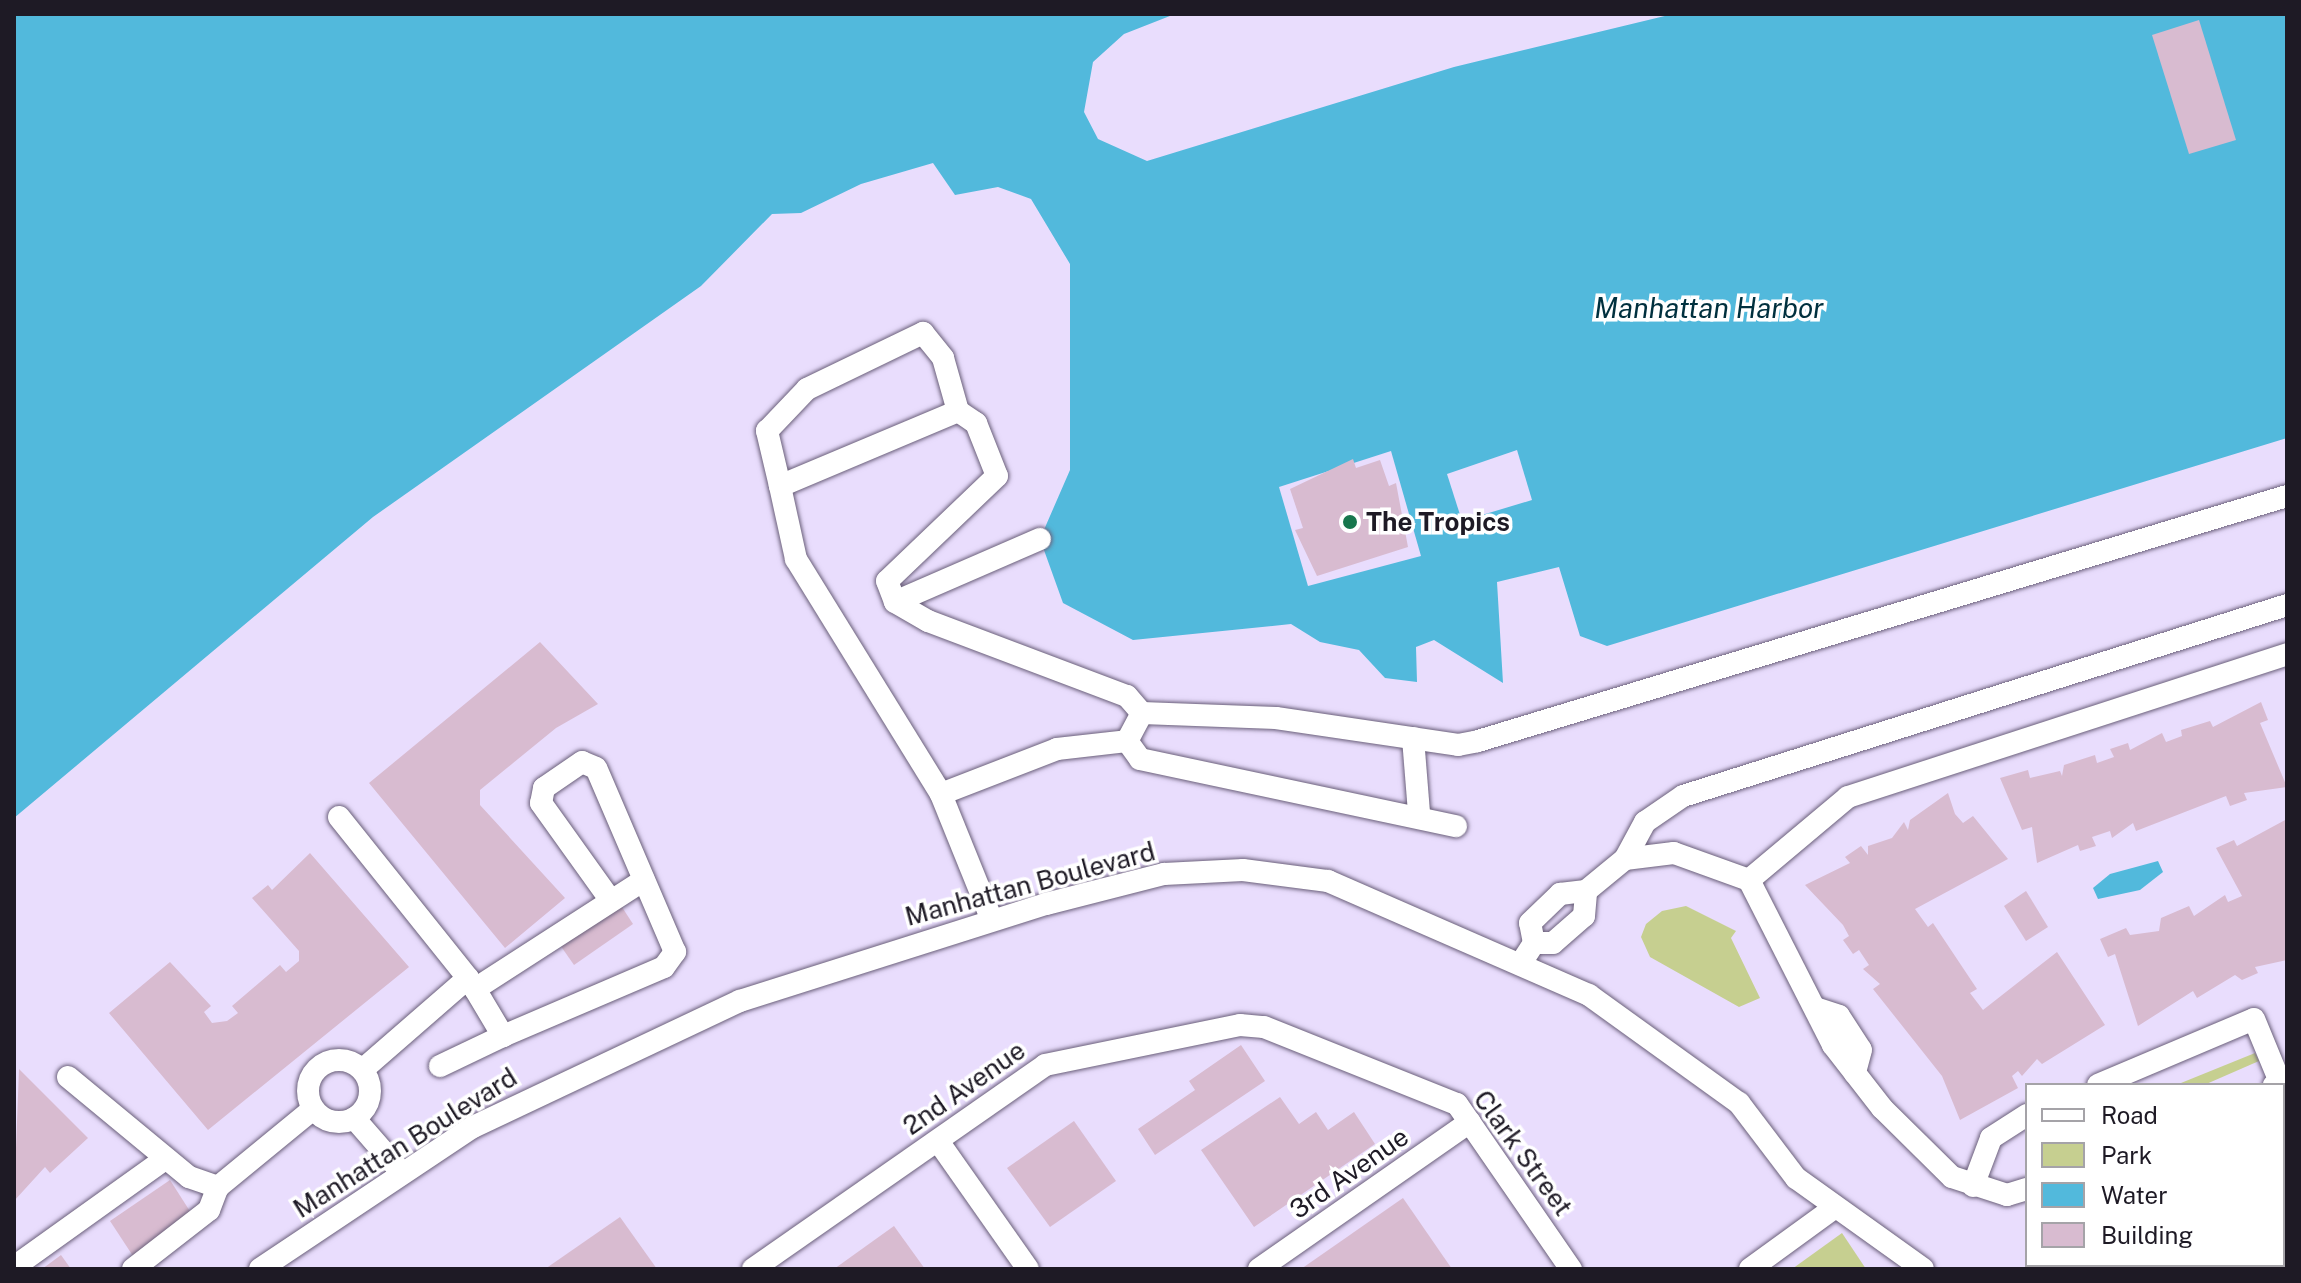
<!DOCTYPE html>
<html>
<head>
<meta charset="utf-8">
<style>
	body { margin:0 }
	#map { position:relative; width:2301px; height:1283px; overflow:hidden; background:#e9ddfd; font-family:"Public Sans",sans-serif }
	div>[style] { position:absolute }
	.green>* { inset:0; background:#c6cf90 }
	.water>* { inset:0; background:#52b9dc }
	.pier>* { inset:0; background:#e9ddfd }
	.building>* { inset:0; background:#d8bbd0 }
	.roads { filter:drop-shadow(0 0 2px #6a5f7a) drop-shadow(0 0 2px #6a5f7a) }
	.minor>* { height:22px; margin:-11px; padding:0 11px; transform-origin:11px; border-radius:11px; background:#fff }
	.minor>.ring { margin:-11px; padding:0; box-sizing:content-box; background:none; border:22px solid #fff; border-radius:50% }
	.dots>* { width:22px; height:22px; translate:-50% -50%; box-sizing:border-box; border:4px solid #fff; border-radius:50% }
	span { translate:-50% -50%; white-space:nowrap; text-align:center; line-height:1.15; -webkit-text-stroke:7px #fff; paint-order:stroke }
	.poi-label { font-size:26px; color:#1e1a25; font-weight:700 }
	.left { translate:0 -50%; text-align:left }
	.street-label { font-size:26px; color:#1e1a25 }
	.water-label { font-size:28px; color:#00303e; font-style:italic }
	.frame { position:absolute; inset:0; border:16px solid #1e1a25; pointer-events:none }
	.legend { position:absolute; left:2025px; top:1083px; width:260px; height:184px; box-sizing:border-box; background:#fff; border:2px solid #a5a3a8; margin:0; padding:10px 14px; list-style:none; font-size:24px; color:#1e1a25 }
	.legend li { display:flex; align-items:center; gap:16px; height:40px }
	.legend b { width:40px; border:2px solid #a5a3a8 }
</style>
</head>
<body>
<div id="map">
	<div class="green">
		<i style="clip-path:polygon(1686px 906px,1736px 931px,1731px 938px,1760px 998px,1739px 1007px,1650px 957px,1641px 937px,1646px 924px,1662px 911px)"></i>
		<i style="clip-path:polygon(2255px 1053px,2259px 1061px,2204px 1085px,2176px 1085px)"></i>
		<i style="clip-path:polygon(1842px 1233px,1866px 1269px,1792px 1269px)"></i>
	</div>
	<div class="water">
		<i style="clip-path:polygon(14px 14px,1175px 14px,1124px 34px,1093px 62px,1084px 112px,1098px 139px,1147px 161px,1454px 67px,1673px 14px,2287px 14px,2287px 438px,1607px 646px,1580px 636px,1559px 567px,1497px 582px,1503px 683px,1434px 640px,1416px 647px,1417px 682px,1385px 678px,1359px 650px,1320px 642px,1291px 624px,1133px 640px,1063px 603px,1040px 539px,1070px 470px,1070px 264px,1031px 199px,998px 187px,955px 195px,933px 163px,861px 184px,801px 213px,772px 214px,701px 286px,373px 517px,14px 818px)"></i>
		<i style="clip-path:polygon(2158px 861px,2163px 872px,2140px 890px,2098px 899px,2093px 888px,2110px 874px)"></i>
	</div>
	<div class="pier">
		<i style="clip-path:polygon(1517px 450px,1532px 500px,1462px 521px,1447px 474px)"></i>
		<i style="clip-path:polygon(1391px 451px,1421px 556px,1308px 586px,1279px 487px)"></i>
	</div>
	<div class="building">
		<i style="clip-path:polygon(2199px 20px,2236px 140px,2189px 154px,2152px 35px)"></i>
		<i style="clip-path:polygon(1353px 459px,1356px 468px,1380px 460px,1389px 486px,1396px 483px,1408px 547px,1317px 576px,1295px 530px,1303px 528px,1290px 489px)"></i>
		<i style="clip-path:polygon(540px 642px,598px 704px,556px 728px,480px 790px,480px 805px,565px 898px,505px 948px,369px 783px)"></i>
		<i style="clip-path:polygon(2261px 702px,2268px 720px,2260px 723px,2287px 787px,2244px 793px,2247px 800px,2230px 806px,2226px 796px,2136px 831px,2133px 823px,2112px 838px,2110px 831px,2092px 837px,2096px 846px,2080px 851px,2078px 845px,2037px 863px,2032px 827px,2022px 830px,2000px 778px,2028px 770px,2030px 778px,2060px 771px,2062px 776px,2064px 765px,2095px 755px,2097px 763px,2114px 757px,2110px 749px,2128px 743px,2130px 750px,2162px 733px,2166px 742px,2182px 736px,2181px 730px,2210px 721px,2213px 727px)"></i>
		<i style="clip-path:polygon(1948px 793px,1955px 814px,1963px 823px,1973px 816px,2008px 859px,1915px 909px,1928px 927px,1933px 923px,1977px 989px,1970px 993px,1983px 1010px,2057px 952px,2105px 1025px,2042px 1064px,2037px 1059px,2022px 1076px,2018px 1071px,2012px 1076px,2018px 1088px,1960px 1120px,1942px 1076px,1873px 989px,1880px 984px,1863px 969px,1869px 965px,1859px 950px,1853px 954px,1843px 940px,1849px 936px,1843px 925px,1805px 885px,1850px 863px,1845px 857px,1861px 846px,1868px 855px,1868px 846px,1892px 838px,1904px 822px,1908px 830px,1910px 820px)"></i>
		<i style="clip-path:polygon(2287px 819px,2287px 960px,2255px 967px,2258px 973px,2242px 980px,2235px 975px,2197px 998px,2193px 991px,2138px 1026px,2115px 954px,2108px 957px,2100px 939px,2126px 928px,2130px 935px,2159px 931px,2161px 918px,2189px 906px,2194px 916px,2225px 895px,2228px 902px,2242px 896px,2216px 848px,2234px 840px,2237px 846px)"></i>
		<i style="clip-path:polygon(310px 853px,409px 967px,208px 1130px,109px 1013px,170px 962px,211px 1006px,204px 1012px,212px 1023px,227px 1021px,238px 1013px,232px 1006px,280px 965px,286px 972px,299px 961px,299px 951px,252px 898px,268px 885px,272px 890px)"></i>
		<i style="clip-path:polygon(2026px 891px,2048px 927px,2026px 941px,2004px 906px)"></i>
		<i style="clip-path:polygon(620px 904px,633px 924px,574px 965px,560px 945px)"></i>
		<i style="clip-path:polygon(1241px 1045px,1265px 1081px,1155px 1155px,1138px 1129px,1195px 1090px,1189px 1081px)"></i>
		<i style="clip-path:polygon(19px 1069px,88px 1138px,50px 1173px,45px 1167px,14px 1201px)"></i>
		<i style="clip-path:polygon(1280px 1097px,1299px 1124px,1316px 1112px,1328px 1130px,1354px 1112px,1375px 1144px,1254px 1227px,1201px 1150px)"></i>
		<i style="clip-path:polygon(1074px 1121px,1116px 1181px,1050px 1227px,1007px 1168px)"></i>
		<i style="clip-path:polygon(170px 1180px,193px 1216px,133px 1256px,110px 1221px)"></i>
		<i style="clip-path:polygon(1403px 1198px,1452px 1269px,1301px 1269px)"></i>
		<i style="clip-path:polygon(620px 1217px,657px 1269px,545px 1269px)"></i>
		<i style="clip-path:polygon(894px 1226px,925px 1269px,834px 1269px)"></i>
		<i style="clip-path:polygon(61px 1255px,71px 1269px,42px 1269px)"></i>
	</div>
	<div class="roads">
		<div class="minor">
			<i style="left:780px;top:486px;width:57px;rotate:-103.3deg"></i>
			<i style="left:767px;top:431px;width:58px;rotate:-46.4deg"></i>
			<i style="left:807px;top:389px;width:129px;rotate:-25.8deg"></i>
			<i style="left:923px;top:333px;width:32px;rotate:51deg"></i>
			<i style="left:943px;top:358px;width:55px;rotate:74.2deg"></i>
			<i style="left:895px;top:602px;width:158px;rotate:-23.5deg"></i>
			<i style="left:2287px;top:605px;width:633px;rotate:162.45deg"></i>
			<i style="left:1683px;top:796px;width:46px;rotate:145.6deg"></i>
			<i style="left:1645px;top:822px;width:42px;rotate:118.4deg"></i>
			<i style="left:1625px;top:859px;width:49px;rotate:-7deg"></i>
			<i style="left:1674px;top:853px;width:80px;rotate:19.8deg"></i>
			<i style="left:1749px;top:880px;width:129px;rotate:-40deg"></i>
			<i style="left:1848px;top:797px;width:462px;rotate:-18deg"></i>
			<i style="left:1142px;top:713px;width:134px;rotate:2.1deg"></i>
			<i style="left:1276px;top:718px;width:184px;rotate:8.4deg"></i>
			<i style="left:1458px;top:745px;width:20px;rotate:-11deg"></i>
			<i style="left:1478px;top:741px;width:845px;rotate:-16.85deg"></i>
			<i style="left:1413px;top:738px;width:75px;rotate:85.4deg"></i>
			<i style="left:941px;top:794px;width:124px;rotate:-21.2deg"></i>
			<i style="left:1057px;top:749px;width:70px;rotate:-6.5deg"></i>
			<i style="left:339px;top:817px;width:206px;rotate:51.3deg"></i>
			<i style="left:468px;top:978px;width:140px;rotate:139deg"></i>
			<i style="left:1749px;top:880px;width:185px;rotate:63deg"></i>
			<i style="left:1833px;top:1045px;width:80px;rotate:52.1deg"></i>
			<i style="left:1882px;top:1108px;width:98px;rotate:44.6deg"></i>
			<i style="left:1952px;top:1177px;width:58px;rotate:18.1deg"></i>
			<i style="left:2007px;top:1195px;width:21px;rotate:-17deg"></i>
			<i style="left:991px;top:918px;width:134px;rotate:-112deg"></i>
			<i style="left:941px;top:794px;width:276px;rotate:-121.7deg"></i>
			<i style="left:796px;top:559px;width:75px;rotate:-102.4deg"></i>
			<i style="left:780px;top:486px;width:193px;rotate:-22.8deg"></i>
			<i style="left:958px;top:411px;width:22px;rotate:34deg"></i>
			<i style="left:976px;top:423px;width:57px;rotate:68.4deg"></i>
			<i style="left:997px;top:476px;width:152px;rotate:136.3deg"></i>
			<i style="left:887px;top:581px;width:22px;rotate:69deg"></i>
			<i style="left:895px;top:602px;width:38px;rotate:30deg"></i>
			<i style="left:928px;top:621px;width:213px;rotate:20.7deg"></i>
			<i style="left:1127px;top:696px;width:23px;rotate:49deg"></i>
			<i style="left:1142px;top:713px;width:32px;rotate:118deg"></i>
			<i style="left:1127px;top:741px;width:22px;rotate:54deg"></i>
			<i style="left:1140px;top:759px;width:323px;rotate:12deg"></i>
			<i style="left:1534px;top:943px;width:19px"></i>
			<i style="left:1553px;top:943px;width:41px;rotate:-41.1deg"></i>
			<i style="left:1584px;top:916px;width:25px;rotate:-85deg"></i>
			<i style="left:1523px;top:960px;width:20px;rotate:-57deg"></i>
			<i style="left:1534px;top:943px;width:20px;rotate:-101deg"></i>
			<i style="left:1530px;top:923px;width:42px;rotate:-44deg"></i>
			<i style="left:1560px;top:894px;width:26px;rotate:-7deg"></i>
			<i style="left:1586px;top:891px;width:50px;rotate:-39.4deg"></i>
			<i style="left:468px;top:979px;width:12px;rotate:55deg"></i>
			<i style="left:475px;top:989px;width:201px;rotate:-32.8deg"></i>
			<i style="left:475px;top:989px;width:55px;rotate:59.2deg"></i>
			<i style="left:503px;top:1036px;width:175px;rotate:-23.2deg"></i>
			<i style="left:664px;top:967px;width:19px;rotate:-54deg"></i>
			<i style="left:675px;top:952px;width:200px;rotate:-113.2deg"></i>
			<i style="left:596px;top:768px;width:15px;rotate:-157deg"></i>
			<i style="left:582px;top:762px;width:46px;rotate:145.6deg"></i>
			<i style="left:544px;top:788px;width:15px;rotate:101deg"></i>
			<i style="left:541px;top:803px;width:117px;rotate:54.4deg"></i>
			<i style="left:1815px;top:1008px;width:25px;rotate:18deg"></i>
			<i style="left:1839px;top:1016px;width:40px;rotate:57.1deg"></i>
			<i style="left:1861px;top:1050px;width:24px;rotate:105deg"></i>
			<i class="ring" style="left:308px;top:1060px;width:40px;height:40px"></i>
			<i style="left:440px;top:1066px;width:70px;rotate:-25.5deg"></i>
			<i style="left:68px;top:1077px;width:157px;rotate:39.6deg"></i>
			<i style="left:189px;top:1177px;width:31px;rotate:19deg"></i>
			<i style="left:218px;top:1187px;width:123px;rotate:-39.4deg"></i>
			<i style="left:2098px;top:1085px;width:169px;rotate:-22.9deg"></i>
			<i style="left:2254px;top:1019px;width:68px;rotate:67.6deg"></i>
			<i style="left:2280px;top:1082px;width:7px;rotate:153deg"></i>
			<i style="left:354px;top:1118px;width:73px;rotate:48.9deg"></i>
			<i style="left:938px;top:1141px;width:156px;rotate:54.9deg"></i>
			<i style="left:2283px;top:1177px;width:4px;rotate:-27deg"></i>
			<i style="left:1973px;top:1186px;width:51px;rotate:-69.4deg"></i>
			<i style="left:1991px;top:1138px;width:43px;rotate:-32.6deg"></i>
			<i style="left:14px;top:1267px;width:186px;rotate:-35.6deg"></i>
			<i style="left:133px;top:1269px;width:96px;rotate:-37.8deg"></i>
			<i style="left:209px;top:1210px;width:25px;rotate:-69deg"></i>
			<i style="left:260px;top:1269px;width:256px;rotate:-33.7deg"></i>
			<i style="left:473px;top:1127px;width:295px;rotate:-25.3deg"></i>
			<i style="left:740px;top:1001px;width:321px;rotate:-17.6deg"></i>
			<i style="left:1046px;top:904px;width:122px;rotate:-14.3deg"></i>
			<i style="left:1164px;top:874px;width:79px;rotate:-2.9deg"></i>
			<i style="left:1243px;top:870px;width:86px;rotate:7.4deg"></i>
			<i style="left:1328px;top:881px;width:285px;rotate:23.6deg"></i>
			<i style="left:1589px;top:995px;width:185px;rotate:35.8deg"></i>
			<i style="left:1739px;top:1103px;width:94px;rotate:52.8deg"></i>
			<i style="left:1796px;top:1178px;width:156px;rotate:35.6deg"></i>
			<i style="left:753px;top:1269px;width:356px;rotate:-34.9deg"></i>
			<i style="left:1045px;top:1065px;width:199px;rotate:-11.6deg"></i>
			<i style="left:1240px;top:1025px;width:24px;rotate:5deg"></i>
			<i style="left:1264px;top:1027px;width:208px;rotate:21.8deg"></i>
			<i style="left:1457px;top:1104px;width:201px;rotate:55.4deg"></i>
			<i style="left:1259px;top:1269px;width:257px;rotate:-34.9deg"></i>
			<i style="left:1750px;top:1269px;width:104px;rotate:-36deg"></i>
			<i style="left:2063px;top:1269px;width:12px;rotate:-20deg"></i>
		</div>
	</div>
	<div class="dots">
		<i style="left:1350px;top:522px;background:#17764d"></i>
	</div>
	<div class="poi-label">
		<span class="left" style="left:1366px;top:522px">The Tropics</span>
	</div>
	<div class="street-label">
		<span style="left:1030px;top:884px;rotate:-15deg">Manhattan Boulevard</span>
		<span style="left:964px;top:1088px;rotate:-35deg">2nd Avenue</span>
		<span style="left:405px;top:1143px;rotate:-32deg">Manhattan Boulevard</span>
		<span style="left:1523px;top:1153px;rotate:54deg">Clark Street</span>
		<span style="left:1349px;top:1173px;rotate:-35deg">3rd Avenue</span>
	</div>
	<div class="water-label">
		<span style="left:1709px;top:308px">Manhattan Harbor</span>
	</div>
	<div class="frame"></div>
	<ul class="legend">
	<li><b style="height:10px;background:#fff"></b>Road</li>
	<li><b style="height:22px;background:#c6cf90"></b>Park</li>
	<li><b style="height:22px;background:#52b9dc"></b>Water</li>
	<li><b style="height:22px;background:#d8bbd0"></b>Building</li>
	</ul>
</div>
</body>
</html>
